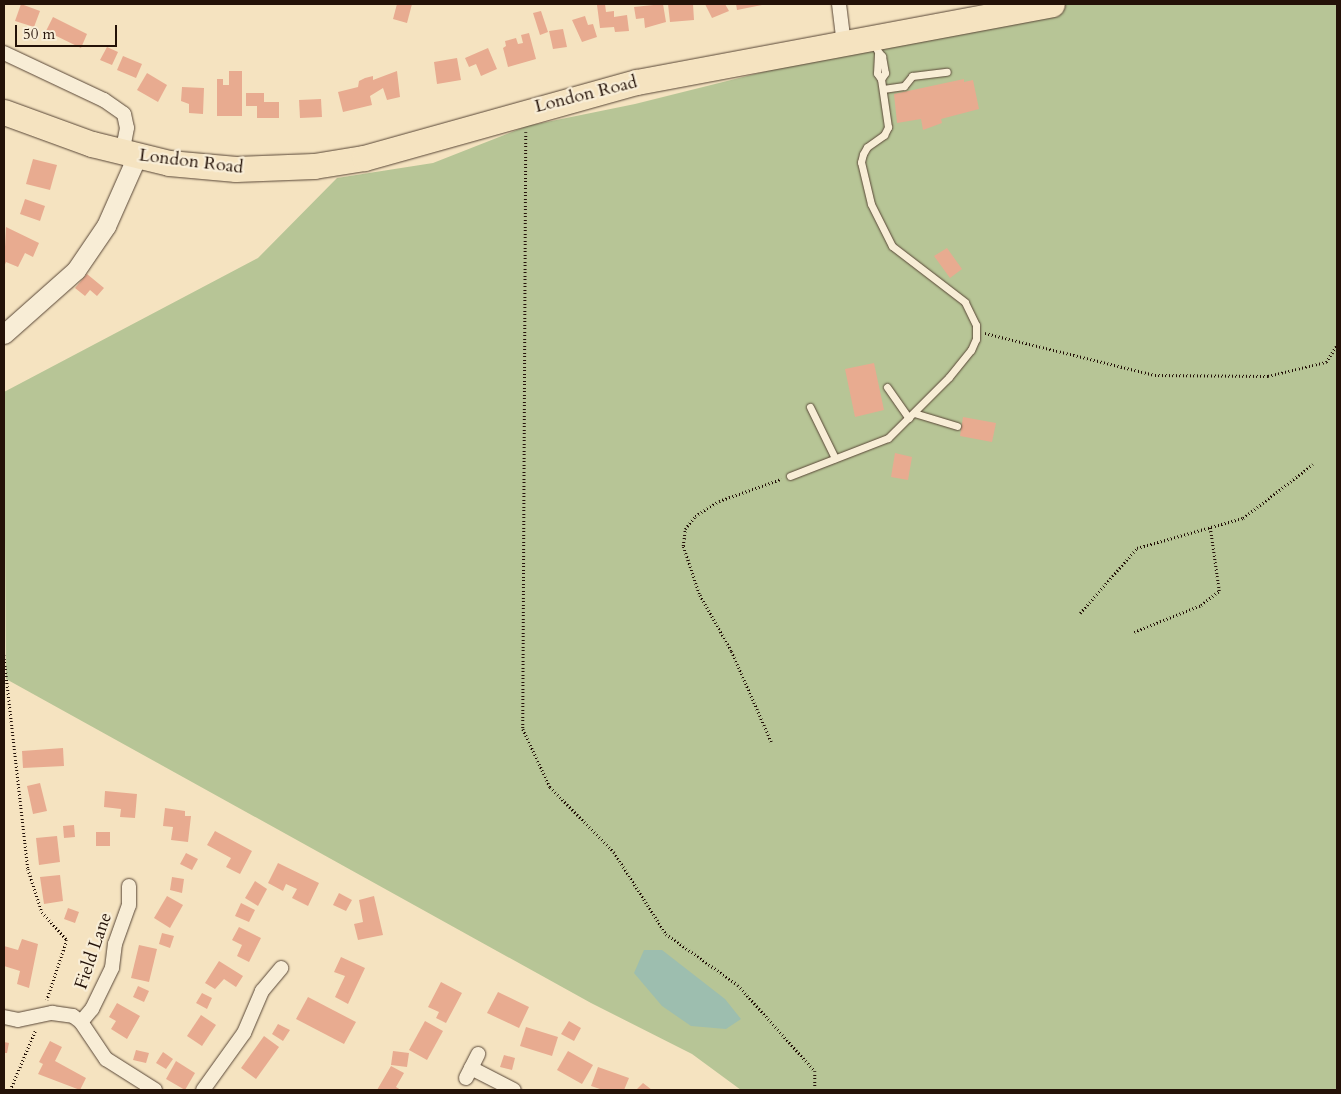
<!DOCTYPE html>
<html>
<head>
<meta charset="utf-8">
<style>
	body { margin:0 }
	#map { position:relative; width:1341px; height:1094px; overflow:hidden; background:#f5e3c0; font-family:Cardo,serif }
	div>[style] { position:absolute }
	.green>* { inset:0; background:#b7c596 }
	.water>* { inset:0; background:#9dbeaf }
	.building>* { inset:0; background:#e8ab90 }
	.path>* { height:2.5px; margin-top:-1.25px; transform-origin:0; background:repeating-linear-gradient(90deg,#241208 0 1px,transparent 0 3.5px) }
	.roads { filter:drop-shadow(0 0 1px #584636) drop-shadow(0 0 1px #584636) }
	.lane>* { height:7px; margin:-3.5px; padding:0 3.5px; transform-origin:3.5px; border-radius:3.5px; background:#f8edd6 }
	.street>* { height:14px; margin:-7px; padding:0 7px; transform-origin:7px; border-radius:7px; background:#f8edd6 }
	.secondary>* { height:19px; margin:-9.5px; padding:0 9.5px; transform-origin:9.5px; border-radius:9.5px; background:#f8edd6 }
	.highway>* { height:25px; margin:-12.5px; padding:0 12.5px; transform-origin:12.5px; border-radius:12.5px; background:#f5e3c0 }
	span { translate:-50% -50%; white-space:nowrap; text-align:center; line-height:1.15; -webkit-text-stroke:4.5px #f8edd6; paint-order:stroke }
	.street-label { font-size:18px; color:#241208 }
	.frame { position:absolute; inset:0; border:5px solid #241208; pointer-events:none }
	.scale { position:absolute; left:15px; top:25px; width:102px; height:22px; box-sizing:border-box; border:2px solid #241208; border-top:0; padding-left:6px; font-size:15px; line-height:18px; white-space:nowrap; color:#241208; -webkit-text-stroke:4px #f8edd6; paint-order:stroke }
</style>
</head>
<body>
<div id="map">
	<div class="green">
		<i style="clip-path:polygon(1034px 4px,1337px 4px,1337px 1090px,741px 1090px,692px 1054px,591px 1003px,6px 679px,4px 392px,258px 258px,337px 178px,433px 163px,527px 126px,635px 104px)"></i>
	</div>
	<div class="water">
		<i style="clip-path:polygon(644px 950px,662px 950px,725px 999px,741px 1019px,726px 1029px,691px 1026px,662px 1006px,634px 973px)"></i>
	</div>
	<div class="building">
		<i style="clip-path:polygon(21px 4px,40px 11px,34px 27px,15px 21px)"></i>
		<i style="clip-path:polygon(397px 4px,412px 4px,407px 23px,393px 19px)"></i>
		<i style="clip-path:polygon(605px 4px,606px 12px,614px 11px,614px 17px,627px 15px,629px 31px,615px 32px,614px 27px,600px 28px,597px 5px)"></i>
		<i style="clip-path:polygon(663px 4px,666px 22px,645px 28px,644px 18px,636px 19px,634px 7px)"></i>
		<i style="clip-path:polygon(668px 4px,693px 4px,694px 20px,670px 22px)"></i>
		<i style="clip-path:polygon(705px 4px,725px 4px,729px 11px,712px 18px)"></i>
		<i style="clip-path:polygon(736px 4px,762px 4px,762px 5px,737px 10px)"></i>
		<i style="clip-path:polygon(541px 11px,548px 32px,540px 35px,533px 13px)"></i>
		<i style="clip-path:polygon(585px 16px,588px 25px,593px 24px,597px 37px,582px 42px,572px 20px)"></i>
		<i style="clip-path:polygon(53px 17px,87px 34px,81px 48px,46px 31px)"></i>
		<i style="clip-path:polygon(563px 29px,567px 47px,553px 49px,549px 31px)"></i>
		<i style="clip-path:polygon(529px 33px,536px 59px,508px 67px,503px 48px,506px 46px,505px 41px,516px 38px,518px 44px,523px 43px,521px 35px)"></i>
		<i style="clip-path:polygon(107px 47px,118px 52px,112px 65px,100px 60px)"></i>
		<i style="clip-path:polygon(488px 48px,497px 69px,481px 76px,476px 64px,469px 67px,465px 58px)"></i>
		<i style="clip-path:polygon(123px 56px,142px 64px,136px 78px,117px 70px)"></i>
		<i style="clip-path:polygon(457px 58px,461px 80px,437px 84px,434px 62px)"></i>
		<i style="clip-path:polygon(229px 71px,242px 71px,242px 116px,217px 116px,217px 79px,223px 79px,223px 85px,229px 85px)"></i>
		<i style="clip-path:polygon(397px 71px,400px 97px,387px 100px,383px 88px,370px 96px,372px 105px,343px 112px,338px 92px,358px 87px,359px 81px,365px 78px,373px 76px,373px 80px)"></i>
		<i style="clip-path:polygon(147px 73px,167px 85px,158px 102px,137px 90px)"></i>
		<i style="clip-path:polygon(964px 79px,964px 82px,973px 80px,979px 109px,941px 119px,942px 123px,923px 130px,921px 119px,897px 123px,894px 94px)"></i>
		<i style="clip-path:polygon(182px 87px,204px 88px,203px 114px,189px 113px,189px 104px,181px 101px)"></i>
		<i style="clip-path:polygon(246px 93px,264px 93px,264px 102px,279px 102px,279px 118px,257px 118px,257px 106px,246px 106px)"></i>
		<i style="clip-path:polygon(321px 99px,322px 117px,300px 118px,299px 100px)"></i>
		<i style="clip-path:polygon(33px 159px,57px 165px,50px 190px,26px 184px)"></i>
		<i style="clip-path:polygon(25px 199px,45px 206px,40px 221px,20px 214px)"></i>
		<i style="clip-path:polygon(6px 227px,39px 243px,33px 257px,25px 253px,18px 267px,6px 262px,4px 267px)"></i>
		<i style="clip-path:polygon(947px 248px,962px 269px,950px 278px,934px 256px)"></i>
		<i style="clip-path:polygon(87px 274px,104px 288px,97px 296px,90px 290px,85px 296px,75px 288px)"></i>
		<i style="clip-path:polygon(874px 363px,884px 410px,855px 417px,845px 369px)"></i>
		<i style="clip-path:polygon(963px 417px,996px 423px,992px 442px,960px 436px)"></i>
		<i style="clip-path:polygon(895px 453px,912px 457px,908px 480px,891px 477px)"></i>
		<i style="clip-path:polygon(63px 748px,64px 766px,23px 768px,22px 751px)"></i>
		<i style="clip-path:polygon(40px 783px,47px 811px,33px 814px,27px 786px)"></i>
		<i style="clip-path:polygon(105px 791px,137px 794px,135px 818px,120px 817px,121px 809px,104px 807px)"></i>
		<i style="clip-path:polygon(165px 808px,185px 811px,185px 816px,191px 816px,188px 842px,171px 840px,173px 827px,163px 826px)"></i>
		<i style="clip-path:polygon(74px 825px,75px 837px,64px 838px,63px 826px)"></i>
		<i style="clip-path:polygon(215px 831px,252px 851px,240px 874px,226px 867px,231px 858px,207px 845px)"></i>
		<i style="clip-path:polygon(96px 832px,110px 832px,110px 846px,96px 846px)"></i>
		<i style="clip-path:polygon(57px 836px,60px 862px,39px 865px,36px 838px)"></i>
		<i style="clip-path:polygon(186px 853px,198px 859px,192px 870px,180px 864px)"></i>
		<i style="clip-path:polygon(278px 863px,319px 883px,308px 906px,292px 898px,297px 889px,286px 884px,283px 891px,268px 883px)"></i>
		<i style="clip-path:polygon(60px 875px,63px 901px,44px 904px,40px 877px)"></i>
		<i style="clip-path:polygon(172px 877px,184px 879px,182px 893px,170px 890px)"></i>
		<i style="clip-path:polygon(255px 881px,267px 889px,258px 906px,245px 898px)"></i>
		<i style="clip-path:polygon(339px 893px,352px 900px,346px 911px,333px 905px)"></i>
		<i style="clip-path:polygon(167px 896px,183px 905px,170px 928px,154px 918px)"></i>
		<i style="clip-path:polygon(374px 896px,383px 935px,358px 940px,354px 924px,363px 922px,359px 900px)"></i>
		<i style="clip-path:polygon(241px 903px,255px 910px,249px 922px,235px 916px)"></i>
		<i style="clip-path:polygon(68px 908px,79px 912px,75px 923px,64px 919px)"></i>
		<i style="clip-path:polygon(239px 927px,261px 938px,249px 962px,237px 956px,242px 945px,232px 940px)"></i>
		<i style="clip-path:polygon(162px 933px,174px 936px,170px 948px,159px 944px)"></i>
		<i style="clip-path:polygon(22px 939px,38px 944px,29px 988px,17px 984px,20px 971px,4px 966px,4px 946px,18px 950px)"></i>
		<i style="clip-path:polygon(139px 945px,157px 949px,149px 982px,131px 978px)"></i>
		<i style="clip-path:polygon(341px 957px,365px 968px,348px 1004px,335px 997px,345px 976px,334px 972px)"></i>
		<i style="clip-path:polygon(219px 961px,243px 976px,236px 987px,224px 979px,215px 989px,205px 983px)"></i>
		<i style="clip-path:polygon(441px 982px,462px 993px,446px 1023px,436px 1018px,439px 1012px,428px 1007px)"></i>
		<i style="clip-path:polygon(138px 986px,149px 991px,144px 1002px,133px 997px)"></i>
		<i style="clip-path:polygon(498px 992px,529px 1007px,519px 1028px,487px 1013px)"></i>
		<i style="clip-path:polygon(202px 993px,212px 998px,207px 1009px,196px 1003px)"></i>
		<i style="clip-path:polygon(308px 997px,356px 1022px,344px 1044px,296px 1019px)"></i>
		<i style="clip-path:polygon(117px 1003px,140px 1016px,127px 1039px,111px 1029px,116px 1021px,109px 1017px)"></i>
		<i style="clip-path:polygon(201px 1015px,216px 1025px,202px 1046px,187px 1036px)"></i>
		<i style="clip-path:polygon(425px 1021px,443px 1031px,427px 1060px,409px 1050px)"></i>
		<i style="clip-path:polygon(569px 1021px,581px 1028px,574px 1041px,561px 1034px)"></i>
		<i style="clip-path:polygon(278px 1024px,290px 1030px,283px 1041px,272px 1034px)"></i>
		<i style="clip-path:polygon(526px 1027px,558px 1037px,552px 1056px,520px 1046px)"></i>
		<i style="clip-path:polygon(264px 1036px,279px 1047px,256px 1079px,241px 1068px)"></i>
		<i style="clip-path:polygon(50px 1041px,62px 1047px,55px 1061px,86px 1078px,80px 1090px,38px 1074px,43px 1064px,39px 1062px)"></i>
		<i style="clip-path:polygon(4px 1042px,9px 1043px,7px 1053px,4px 1053px)"></i>
		<i style="clip-path:polygon(136px 1050px,149px 1053px,146px 1063px,133px 1060px)"></i>
		<i style="clip-path:polygon(393px 1051px,409px 1053px,407px 1067px,391px 1065px)"></i>
		<i style="clip-path:polygon(568px 1051px,593px 1065px,582px 1084px,557px 1070px)"></i>
		<i style="clip-path:polygon(163px 1052px,173px 1059px,166px 1069px,156px 1063px)"></i>
		<i style="clip-path:polygon(504px 1055px,515px 1058px,512px 1070px,500px 1067px)"></i>
		<i style="clip-path:polygon(176px 1061px,195px 1073px,185px 1090px,166px 1079px)"></i>
		<i style="clip-path:polygon(391px 1066px,404px 1073px,396px 1087px,401px 1090px,377px 1090px)"></i>
		<i style="clip-path:polygon(598px 1067px,629px 1078px,624px 1090px,603px 1090px,591px 1086px)"></i>
		<i style="clip-path:polygon(643px 1083px,652px 1090px,636px 1090px)"></i>
	</div>
	<div class="path">
		<i style="left:526px;top:132px;width:597px;rotate:90.29deg"></i>
		<i style="left:523px;top:729px;width:64px;rotate:65deg"></i>
		<i style="left:550px;top:787px;width:91px;rotate:45.4deg"></i>
		<i style="left:614px;top:852px;width:97px;rotate:57.6deg"></i>
		<i style="left:666px;top:934px;width:88px;rotate:35.3deg"></i>
		<i style="left:738px;top:985px;width:115px;rotate:48.2deg"></i>
		<i style="left:815px;top:1071px;width:19px;rotate:90deg"></i>
		<i style="left:985px;top:333px;width:175px;rotate:13.9deg"></i>
		<i style="left:1155px;top:375px;width:113px;rotate:0.5deg"></i>
		<i style="left:1268px;top:376px;width:60px;rotate:-13.6deg"></i>
		<i style="left:1326px;top:362px;width:20px;rotate:-57deg"></i>
		<i style="left:1080px;top:613px;width:86px;rotate:-48.8deg"></i>
		<i style="left:1137px;top:548px;width:110px;rotate:-15.8deg"></i>
		<i style="left:1243px;top:518px;width:88px;rotate:-37.6deg"></i>
		<i style="left:1134px;top:632px;width:72px;rotate:-21.9deg"></i>
		<i style="left:1201px;top:605px;width:23px;rotate:-38deg"></i>
		<i style="left:1219px;top:591px;width:65px;rotate:-98deg"></i>
		<i style="left:4px;top:655px;width:215px;rotate:83.6deg"></i>
		<i style="left:28px;top:869px;width:45px;rotate:72deg"></i>
		<i style="left:42px;top:912px;width:38px;rotate:48deg"></i>
		<i style="left:67px;top:940px;width:63px;rotate:108.4deg"></i>
		<i style="left:771px;top:742px;width:99px;rotate:-113.7deg"></i>
		<i style="left:731px;top:651px;width:65px;rotate:-119.3deg"></i>
		<i style="left:699px;top:594px;width:51px;rotate:-108.4deg"></i>
		<i style="left:683px;top:546px;width:17px;rotate:-83deg"></i>
		<i style="left:685px;top:529px;width:16px;rotate:-52deg"></i>
		<i style="left:695px;top:516px;width:28px;rotate:-32deg"></i>
		<i style="left:719px;top:501px;width:66px;rotate:-19.5deg"></i>
		<i style="left:10px;top:1090px;width:64px;rotate:-67deg"></i>
	</div>
	<div class="roads">
		<div class="lane">
			<i style="left:877px;top:50px;width:8px;rotate:50deg"></i>
			<i style="left:882px;top:56px;width:17px;rotate:80deg"></i>
			<i style="left:885px;top:73px;width:7px;rotate:124deg"></i>
			<i style="left:883px;top:89px;width:21px;rotate:-8deg"></i>
			<i style="left:904px;top:86px;width:13px;rotate:-51deg"></i>
			<i style="left:912px;top:76px;width:35px;rotate:-7deg"></i>
			<i style="left:887px;top:387px;width:38px;rotate:55deg"></i>
			<i style="left:810px;top:407px;width:57px;rotate:63.9deg"></i>
			<i style="left:914px;top:413px;width:45px;rotate:16.8deg"></i>
			<i style="left:790px;top:476px;width:105px;rotate:-21.2deg"></i>
			<i style="left:888px;top:438px;width:86px;rotate:-45deg"></i>
			<i style="left:949px;top:377px;width:35px;rotate:-51deg"></i>
			<i style="left:971px;top:350px;width:12px;rotate:-66deg"></i>
			<i style="left:976px;top:339px;width:14px;rotate:-90deg"></i>
			<i style="left:976px;top:325px;width:25px;rotate:-116deg"></i>
			<i style="left:965px;top:302px;width:92px;rotate:-142.5deg"></i>
			<i style="left:892px;top:246px;width:47px;rotate:-116.6deg"></i>
			<i style="left:871px;top:204px;width:43px;rotate:-103.4deg"></i>
			<i style="left:861px;top:162px;width:8px;rotate:-76deg"></i>
			<i style="left:863px;top:154px;width:8px;rotate:-60deg"></i>
			<i style="left:867px;top:147px;width:21px;rotate:-35deg"></i>
			<i style="left:884px;top:135px;width:9px;rotate:-63deg"></i>
			<i style="left:888px;top:127px;width:49px;rotate:-98.3deg"></i>
			<i style="left:881px;top:79px;width:7px;rotate:-124deg"></i>
			<i style="left:877px;top:73px;width:20px;rotate:-87deg"></i>
		</div>
		<div class="street">
			<i style="left:839px;top:4px;width:39px;rotate:83deg"></i>
			<i style="left:4px;top:53px;width:110px;rotate:25.2deg"></i>
			<i style="left:104px;top:100px;width:24px;rotate:35deg"></i>
			<i style="left:124px;top:114px;width:14px;rotate:78deg"></i>
			<i style="left:127px;top:128px;width:25px;rotate:101deg"></i>
			<i style="left:4px;top:1017px;width:14px;rotate:12deg"></i>
			<i style="left:18px;top:1020px;width:35px;rotate:-12deg"></i>
			<i style="left:52px;top:1013px;width:21px;rotate:8deg"></i>
			<i style="left:73px;top:1016px;width:10px;rotate:37deg"></i>
			<i style="left:81px;top:1022px;width:45px;rotate:56deg"></i>
			<i style="left:106px;top:1059px;width:58px;rotate:32.3deg"></i>
			<i style="left:81px;top:1022px;width:17px;rotate:-50deg"></i>
			<i style="left:92px;top:1009px;width:46px;rotate:-64deg"></i>
			<i style="left:112px;top:968px;width:24px;rotate:-83deg"></i>
			<i style="left:115px;top:944px;width:41px;rotate:-70.3deg"></i>
			<i style="left:129px;top:905px;width:19px;rotate:-90deg"></i>
			<i style="left:471px;top:1068px;width:48px;rotate:27.1deg"></i>
			<i style="left:466px;top:1078px;width:27px;rotate:-63deg"></i>
			<i style="left:203px;top:1090px;width:70px;rotate:-54.3deg"></i>
			<i style="left:244px;top:1033px;width:46px;rotate:-66.8deg"></i>
			<i style="left:262px;top:991px;width:30px;rotate:-50deg"></i>
		</div>
		<div class="secondary">
			<i style="left:4px;top:334px;width:96px;rotate:-41.6deg"></i>
			<i style="left:76px;top:270px;width:53px;rotate:-55.7deg"></i>
			<i style="left:106px;top:226px;width:77px;rotate:-66.1deg"></i>
		</div>
		<div class="highway">
			<i style="left:4px;top:112px;width:94px;rotate:20deg"></i>
			<i style="left:92px;top:144px;width:79px;rotate:13.9deg"></i>
			<i style="left:169px;top:163px;width:67px;rotate:5.1deg"></i>
			<i style="left:236px;top:169px;width:78px;rotate:-2.2deg"></i>
			<i style="left:314px;top:166px;width:51px;rotate:-9.1deg"></i>
			<i style="left:364px;top:158px;width:283px;rotate:-15.6deg"></i>
			<i style="left:637px;top:82px;width:422px;rotate:-10.6deg"></i>
		</div>
	</div>
	<div class="street-label">
		<span style="left:586px;top:95px;rotate:-14deg">London Road</span>
		<span style="left:191px;top:162px;rotate:7deg">London Road</span>
		<span style="left:94px;top:951px;rotate:-71deg">Field Lane</span>
	</div>
	<div class="frame"></div>
	<div class="scale">50 m</div>
</div>
</body>
</html>
